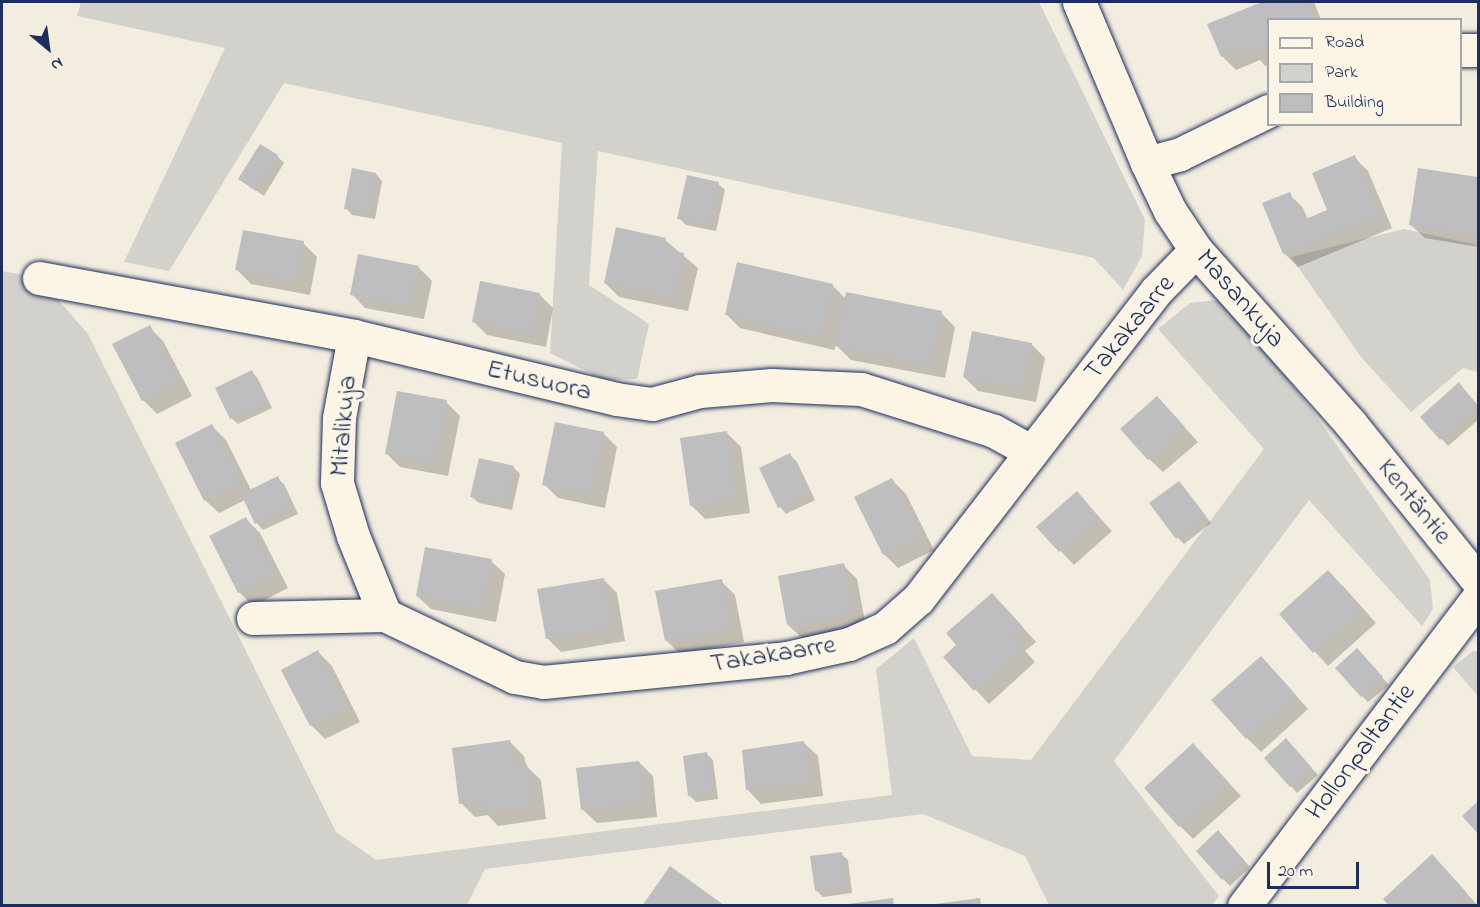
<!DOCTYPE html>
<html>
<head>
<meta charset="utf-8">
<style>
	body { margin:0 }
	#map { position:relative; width:1480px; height:907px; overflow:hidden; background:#f3ede0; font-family:"Indie Flower",sans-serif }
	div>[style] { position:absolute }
	.green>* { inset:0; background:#d3d1cc }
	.shadow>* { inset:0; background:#0003 }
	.building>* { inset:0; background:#bebec0 }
	.roads { filter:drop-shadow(0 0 2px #1b2f5e) drop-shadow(0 0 2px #1b2f5e) }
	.street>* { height:33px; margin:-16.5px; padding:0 16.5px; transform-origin:16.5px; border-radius:16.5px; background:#fcf5e5 }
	span { translate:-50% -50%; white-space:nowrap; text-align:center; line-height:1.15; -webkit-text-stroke:6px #fcf5e5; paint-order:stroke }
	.street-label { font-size:27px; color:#1b2f5e }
	.frame { position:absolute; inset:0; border:3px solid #1b2f5e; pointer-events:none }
	.legend { position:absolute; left:1267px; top:18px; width:195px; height:108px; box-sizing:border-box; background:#fcf5e5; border:2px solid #a2a6af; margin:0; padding:8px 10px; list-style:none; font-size:18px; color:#1b2f5e }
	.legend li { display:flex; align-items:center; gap:12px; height:30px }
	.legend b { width:30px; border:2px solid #a2a6af }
	.north { position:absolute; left:18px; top:18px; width:60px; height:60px; -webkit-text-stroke:4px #fcf5e5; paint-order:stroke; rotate:151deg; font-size:16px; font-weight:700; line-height:24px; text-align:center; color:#1b2f5e }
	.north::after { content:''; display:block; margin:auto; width:21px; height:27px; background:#1b2f5e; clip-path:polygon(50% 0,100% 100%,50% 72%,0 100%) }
	.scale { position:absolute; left:1267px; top:862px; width:92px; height:27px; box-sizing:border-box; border:3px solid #1b2f5e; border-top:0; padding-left:8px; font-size:18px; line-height:21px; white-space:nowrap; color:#1b2f5e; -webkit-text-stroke:4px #fcf5e5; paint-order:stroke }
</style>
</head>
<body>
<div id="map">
	<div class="green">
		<i style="clip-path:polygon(81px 2px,1039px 2px,1145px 220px,1142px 256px,1123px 290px,1094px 258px,598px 151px,589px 285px,649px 324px,637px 379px,604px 380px,550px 353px,562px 143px,284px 83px,169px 271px,124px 262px,225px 48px,77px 16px)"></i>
		<i style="clip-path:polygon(1404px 229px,1478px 245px,1478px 372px,1463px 368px,1411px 412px,1361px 357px,1291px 257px)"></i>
		<i style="clip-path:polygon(2px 271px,39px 278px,88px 334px,336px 832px,376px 860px,892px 795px,876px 669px,914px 638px,972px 756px,1031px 760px,1264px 449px,1158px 329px,1190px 303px,1218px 300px,1251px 333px,1313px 411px,1430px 580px,1433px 609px,1422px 626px,1309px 500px,1114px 761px,1219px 896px,1212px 905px,1049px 905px,1025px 856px,923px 814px,485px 869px,467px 905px,2px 905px)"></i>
		<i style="clip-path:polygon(1473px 651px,1478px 651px,1478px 696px,1453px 667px)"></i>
	</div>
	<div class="shadow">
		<i style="clip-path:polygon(1266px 2px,1314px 2px,1321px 20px,1268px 20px,1268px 65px,1265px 66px,1260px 60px,1236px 70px,1222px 56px,1209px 25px)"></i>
		<i style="clip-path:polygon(277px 156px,284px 163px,264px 196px,240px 179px)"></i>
		<i style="clip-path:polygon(1354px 157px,1368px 171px,1392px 228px,1298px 267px,1284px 253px,1289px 194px,1303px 208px,1308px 220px,1329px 211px)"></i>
		<i style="clip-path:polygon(1419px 169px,1478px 179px,1478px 247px,1425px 238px,1411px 225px)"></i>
		<i style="clip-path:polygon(376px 174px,382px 181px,375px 219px,352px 215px,346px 208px)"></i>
		<i style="clip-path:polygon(718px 184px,725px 190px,716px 231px,686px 225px,679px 218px)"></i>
		<i style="clip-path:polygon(665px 240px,698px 268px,688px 311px,619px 297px,605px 283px)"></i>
		<i style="clip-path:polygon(303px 243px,317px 257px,310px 295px,251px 284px,237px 270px)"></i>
		<i style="clip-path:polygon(418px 267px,432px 281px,424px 319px,365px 308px,352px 294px)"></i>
		<i style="clip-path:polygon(832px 285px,846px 299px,941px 313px,955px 327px,945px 378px,851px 360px,836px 345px,834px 350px,740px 328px,726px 314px)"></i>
		<i style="clip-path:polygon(539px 294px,553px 308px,546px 347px,487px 335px,474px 322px)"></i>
		<i style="clip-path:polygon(149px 327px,163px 341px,192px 396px,157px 414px,143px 400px)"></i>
		<i style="clip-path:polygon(1031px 344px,1045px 358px,1036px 402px,978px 391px,964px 377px)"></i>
		<i style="clip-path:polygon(252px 372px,258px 379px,272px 408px,238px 424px,231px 418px)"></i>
		<i style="clip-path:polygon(1459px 384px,1478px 405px,1478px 420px,1448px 446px,1422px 417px)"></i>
		<i style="clip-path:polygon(1157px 398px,1198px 442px,1163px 472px,1149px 459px)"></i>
		<i style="clip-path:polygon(446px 402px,460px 416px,448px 476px,400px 467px,386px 453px)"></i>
		<i style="clip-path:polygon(212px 426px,226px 440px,251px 490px,277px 478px,284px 484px,298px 514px,263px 530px,257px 523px,245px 500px,219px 513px,205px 500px)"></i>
		<i style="clip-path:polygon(603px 433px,617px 447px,605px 508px,558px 498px,544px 484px)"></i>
		<i style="clip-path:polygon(727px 433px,741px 447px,750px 513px,705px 519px,691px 505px)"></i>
		<i style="clip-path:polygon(790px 455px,797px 462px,815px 500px,786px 514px,780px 507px,761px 468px)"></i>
		<i style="clip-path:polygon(513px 467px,520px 474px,512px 510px,479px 503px,472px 497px)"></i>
		<i style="clip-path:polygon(892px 480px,906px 494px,934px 550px,898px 568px,884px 554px)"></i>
		<i style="clip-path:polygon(1185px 489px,1211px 523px,1184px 544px,1178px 538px)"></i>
		<i style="clip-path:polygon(1077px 493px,1112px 531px,1074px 565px,1038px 527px)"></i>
		<i style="clip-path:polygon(246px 519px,260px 533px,288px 588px,253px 606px,239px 592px,211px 537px)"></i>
		<i style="clip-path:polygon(491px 561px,505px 574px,496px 622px,431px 609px,417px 596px)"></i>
		<i style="clip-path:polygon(843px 565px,857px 579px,866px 627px,802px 638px,788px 625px)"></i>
		<i style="clip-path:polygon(603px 579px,617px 593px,625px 641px,561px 652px,547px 638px)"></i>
		<i style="clip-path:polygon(721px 581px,735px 595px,744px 642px,680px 654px,666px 640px)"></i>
		<i style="clip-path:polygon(1342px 585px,1376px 623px,1328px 666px,1281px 615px)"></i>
		<i style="clip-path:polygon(1006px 609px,1036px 642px,1025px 651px,1035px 662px,989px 704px,945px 657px)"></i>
		<i style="clip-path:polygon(318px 652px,332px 666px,360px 722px,325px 739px,311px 725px,283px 670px)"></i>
		<i style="clip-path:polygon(1363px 657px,1389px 685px,1368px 702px,1362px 696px)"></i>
		<i style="clip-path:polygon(1274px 671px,1308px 709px,1261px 752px,1247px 738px)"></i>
		<i style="clip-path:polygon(510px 742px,524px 756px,526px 766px,541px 780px,546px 819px,498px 826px,488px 815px,475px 817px,461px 803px)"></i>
		<i style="clip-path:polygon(804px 743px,818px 756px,823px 796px,761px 804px,748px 790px)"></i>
		<i style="clip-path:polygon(1292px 747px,1318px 775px,1297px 793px,1266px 758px)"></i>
		<i style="clip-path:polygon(707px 754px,713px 760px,718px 799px,696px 802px,689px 795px)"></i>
		<i style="clip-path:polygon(1207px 759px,1241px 796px,1193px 839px,1180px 826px)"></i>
		<i style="clip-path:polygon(639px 762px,653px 776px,657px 817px,597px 823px,583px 810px)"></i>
		<i style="clip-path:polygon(1224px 839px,1250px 867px,1230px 886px,1223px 879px)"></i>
		<i style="clip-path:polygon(841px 854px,848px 860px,852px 893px,823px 897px,816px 890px)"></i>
		<i style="clip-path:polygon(1446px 870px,1478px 906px,1391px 906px)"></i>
	</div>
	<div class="building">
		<i style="clip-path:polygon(1262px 2px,1307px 2px,1314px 19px,1268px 20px,1268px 45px,1250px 53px,1247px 46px,1221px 57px,1207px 24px)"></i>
		<i style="clip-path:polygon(260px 144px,278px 155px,256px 191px,238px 179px)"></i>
		<i style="clip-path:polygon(1355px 155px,1379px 214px,1283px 254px,1262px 203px,1290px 192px,1301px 221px,1327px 210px,1312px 173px)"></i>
		<i style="clip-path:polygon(352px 168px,376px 173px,369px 213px,344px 209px)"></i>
		<i style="clip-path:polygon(1418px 168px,1478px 177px,1478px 236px,1409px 225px)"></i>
		<i style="clip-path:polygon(687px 175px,719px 182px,709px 225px,677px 219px)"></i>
		<i style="clip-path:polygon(616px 227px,666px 238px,663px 248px,684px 253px,674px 298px,604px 283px)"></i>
		<i style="clip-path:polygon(243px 230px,304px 241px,296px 282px,235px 270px)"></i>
		<i style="clip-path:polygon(358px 254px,419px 266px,410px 306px,350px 295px)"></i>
		<i style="clip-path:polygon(737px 262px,833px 284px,821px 337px,725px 315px)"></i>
		<i style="clip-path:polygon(480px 281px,540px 293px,532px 334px,472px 322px)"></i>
		<i style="clip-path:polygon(846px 292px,942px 311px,931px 365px,835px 346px)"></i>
		<i style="clip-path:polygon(150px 325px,179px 381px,142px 401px,112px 344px)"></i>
		<i style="clip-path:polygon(972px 331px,1032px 343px,1022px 389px,963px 377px)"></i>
		<i style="clip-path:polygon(252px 370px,267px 401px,230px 419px,215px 388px)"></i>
		<i style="clip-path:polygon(1459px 382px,1478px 408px,1440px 440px,1420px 417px)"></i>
		<i style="clip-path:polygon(397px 391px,447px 400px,434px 463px,385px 454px)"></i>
		<i style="clip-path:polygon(1157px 396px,1185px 427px,1148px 460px,1120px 429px)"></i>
		<i style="clip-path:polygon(555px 422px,604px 432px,591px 495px,542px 485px)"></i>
		<i style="clip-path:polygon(212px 424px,241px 481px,204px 501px,175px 443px)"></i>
		<i style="clip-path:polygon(727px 431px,737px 499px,690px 506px,680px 438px)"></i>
		<i style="clip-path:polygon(790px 453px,810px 493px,778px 508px,759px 468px)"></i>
		<i style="clip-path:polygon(479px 458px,514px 466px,506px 505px,470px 497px)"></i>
		<i style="clip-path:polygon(278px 476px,292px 507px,255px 524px,241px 494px)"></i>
		<i style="clip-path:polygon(892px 478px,921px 536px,883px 555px,854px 497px)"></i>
		<i style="clip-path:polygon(1179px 481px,1206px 516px,1176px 539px,1149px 503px)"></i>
		<i style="clip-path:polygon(1077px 491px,1099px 517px,1059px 552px,1036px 527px)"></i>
		<i style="clip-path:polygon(246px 517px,275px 574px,238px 593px,209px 536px)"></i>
		<i style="clip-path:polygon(425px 547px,492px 559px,482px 609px,416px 596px)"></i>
		<i style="clip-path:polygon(844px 563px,853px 613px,787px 625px,778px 576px)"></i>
		<i style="clip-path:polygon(1328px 570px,1363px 609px,1313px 653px,1279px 614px)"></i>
		<i style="clip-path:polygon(604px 578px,612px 627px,546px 639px,537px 589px)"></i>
		<i style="clip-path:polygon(722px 579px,731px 629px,665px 641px,655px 591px)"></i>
		<i style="clip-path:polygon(992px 593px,1023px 627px,1013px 636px,1023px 648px,974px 691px,943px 657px,956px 645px,946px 633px)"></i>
		<i style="clip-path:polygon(1357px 648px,1383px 677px,1361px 697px,1335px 668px)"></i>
		<i style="clip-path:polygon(318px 650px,347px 707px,310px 726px,281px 670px)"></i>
		<i style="clip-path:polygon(1261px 656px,1296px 695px,1246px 739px,1211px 700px)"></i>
		<i style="clip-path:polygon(1286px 738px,1312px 768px,1290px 787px,1264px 758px)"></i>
		<i style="clip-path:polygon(510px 740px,516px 766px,527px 764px,533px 806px,483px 812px,481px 801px,459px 804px,452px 748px)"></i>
		<i style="clip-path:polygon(804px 741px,810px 783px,746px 790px,742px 750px)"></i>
		<i style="clip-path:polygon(1193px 743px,1228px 782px,1179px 827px,1144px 788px)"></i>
		<i style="clip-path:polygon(707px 752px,713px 792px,688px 796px,683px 756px)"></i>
		<i style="clip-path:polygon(639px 761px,644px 803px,581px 810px,576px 768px)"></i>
		<i style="clip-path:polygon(1478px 801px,1478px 834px,1462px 816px)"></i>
		<i style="clip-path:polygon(1218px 830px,1244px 860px,1222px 880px,1196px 851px)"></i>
		<i style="clip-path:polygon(842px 852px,846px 887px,815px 891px,810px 856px)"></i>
		<i style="clip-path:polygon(1432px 854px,1467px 893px,1453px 906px,1389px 906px,1383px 899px)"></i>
		<i style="clip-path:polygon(670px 866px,725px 906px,642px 906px)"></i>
		<i style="clip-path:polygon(893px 898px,894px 906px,849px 906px,848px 904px)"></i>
		<i style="clip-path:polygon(980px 898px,981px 906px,935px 906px,935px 904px)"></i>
	</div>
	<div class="roads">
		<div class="street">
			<i style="left:1079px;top:2px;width:175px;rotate:67.1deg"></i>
			<i style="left:1147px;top:163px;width:53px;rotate:64.4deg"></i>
			<i style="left:1170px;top:211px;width:47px;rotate:56.3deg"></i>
			<i style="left:1196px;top:250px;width:232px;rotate:48.3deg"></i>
			<i style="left:1350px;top:423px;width:203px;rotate:51deg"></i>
			<i style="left:1460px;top:50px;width:18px"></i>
			<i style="left:1147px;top:163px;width:34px;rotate:-15deg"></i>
			<i style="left:1180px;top:154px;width:98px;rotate:-26deg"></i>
			<i style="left:39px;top:278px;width:320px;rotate:10.4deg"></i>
			<i style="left:354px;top:336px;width:269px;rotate:13.5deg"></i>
			<i style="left:616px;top:399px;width:36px;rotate:8deg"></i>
			<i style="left:652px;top:404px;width:50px;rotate:-15.2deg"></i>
			<i style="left:700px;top:391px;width:72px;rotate:-4.8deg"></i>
			<i style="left:772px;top:385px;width:89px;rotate:2.6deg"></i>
			<i style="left:861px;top:389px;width:139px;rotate:17.5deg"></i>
			<i style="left:994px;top:431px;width:43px;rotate:28.9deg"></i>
			<i style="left:354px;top:336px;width:83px;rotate:100.4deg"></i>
			<i style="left:339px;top:418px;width:65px;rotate:91.8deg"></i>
			<i style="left:337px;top:483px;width:55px;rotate:73.2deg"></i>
			<i style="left:353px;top:536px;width:85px;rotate:67.9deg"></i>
			<i style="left:253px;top:618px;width:132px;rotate:-1.3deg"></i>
			<i style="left:385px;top:615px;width:144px;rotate:25.5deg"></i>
			<i style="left:515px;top:677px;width:28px;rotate:10deg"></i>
			<i style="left:543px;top:682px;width:244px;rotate:-5.6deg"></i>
			<i style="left:786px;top:658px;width:65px;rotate:-12.5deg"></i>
			<i style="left:849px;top:644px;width:39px;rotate:-24deg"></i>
			<i style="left:885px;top:628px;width:44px;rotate:-41.3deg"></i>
			<i style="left:918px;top:599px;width:389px;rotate:-52.3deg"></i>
			<i style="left:1156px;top:291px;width:57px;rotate:-45.7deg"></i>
			<i style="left:1244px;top:906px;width:387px;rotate:-52.8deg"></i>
		</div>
	</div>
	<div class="street-label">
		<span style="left:1240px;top:299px;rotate:49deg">Masankuja</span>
		<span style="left:1130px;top:328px;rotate:-51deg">Takakaarre</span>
		<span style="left:539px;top:381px;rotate:13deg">Etusuora</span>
		<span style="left:344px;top:426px;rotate:-85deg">Mitalikuja</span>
		<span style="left:1414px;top:502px;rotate:51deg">Kentäntie</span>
		<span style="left:773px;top:655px;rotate:-9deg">Takakaarre</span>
		<span style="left:1361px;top:752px;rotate:-53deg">Hollonpaltantie</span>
	</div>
	<div class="frame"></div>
	<ul class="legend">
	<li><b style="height:8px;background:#fcf5e5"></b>Road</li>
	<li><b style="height:16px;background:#d3d1cc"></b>Park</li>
	<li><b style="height:16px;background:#bebec0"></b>Building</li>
	</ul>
	<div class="north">N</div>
	<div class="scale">20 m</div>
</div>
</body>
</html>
